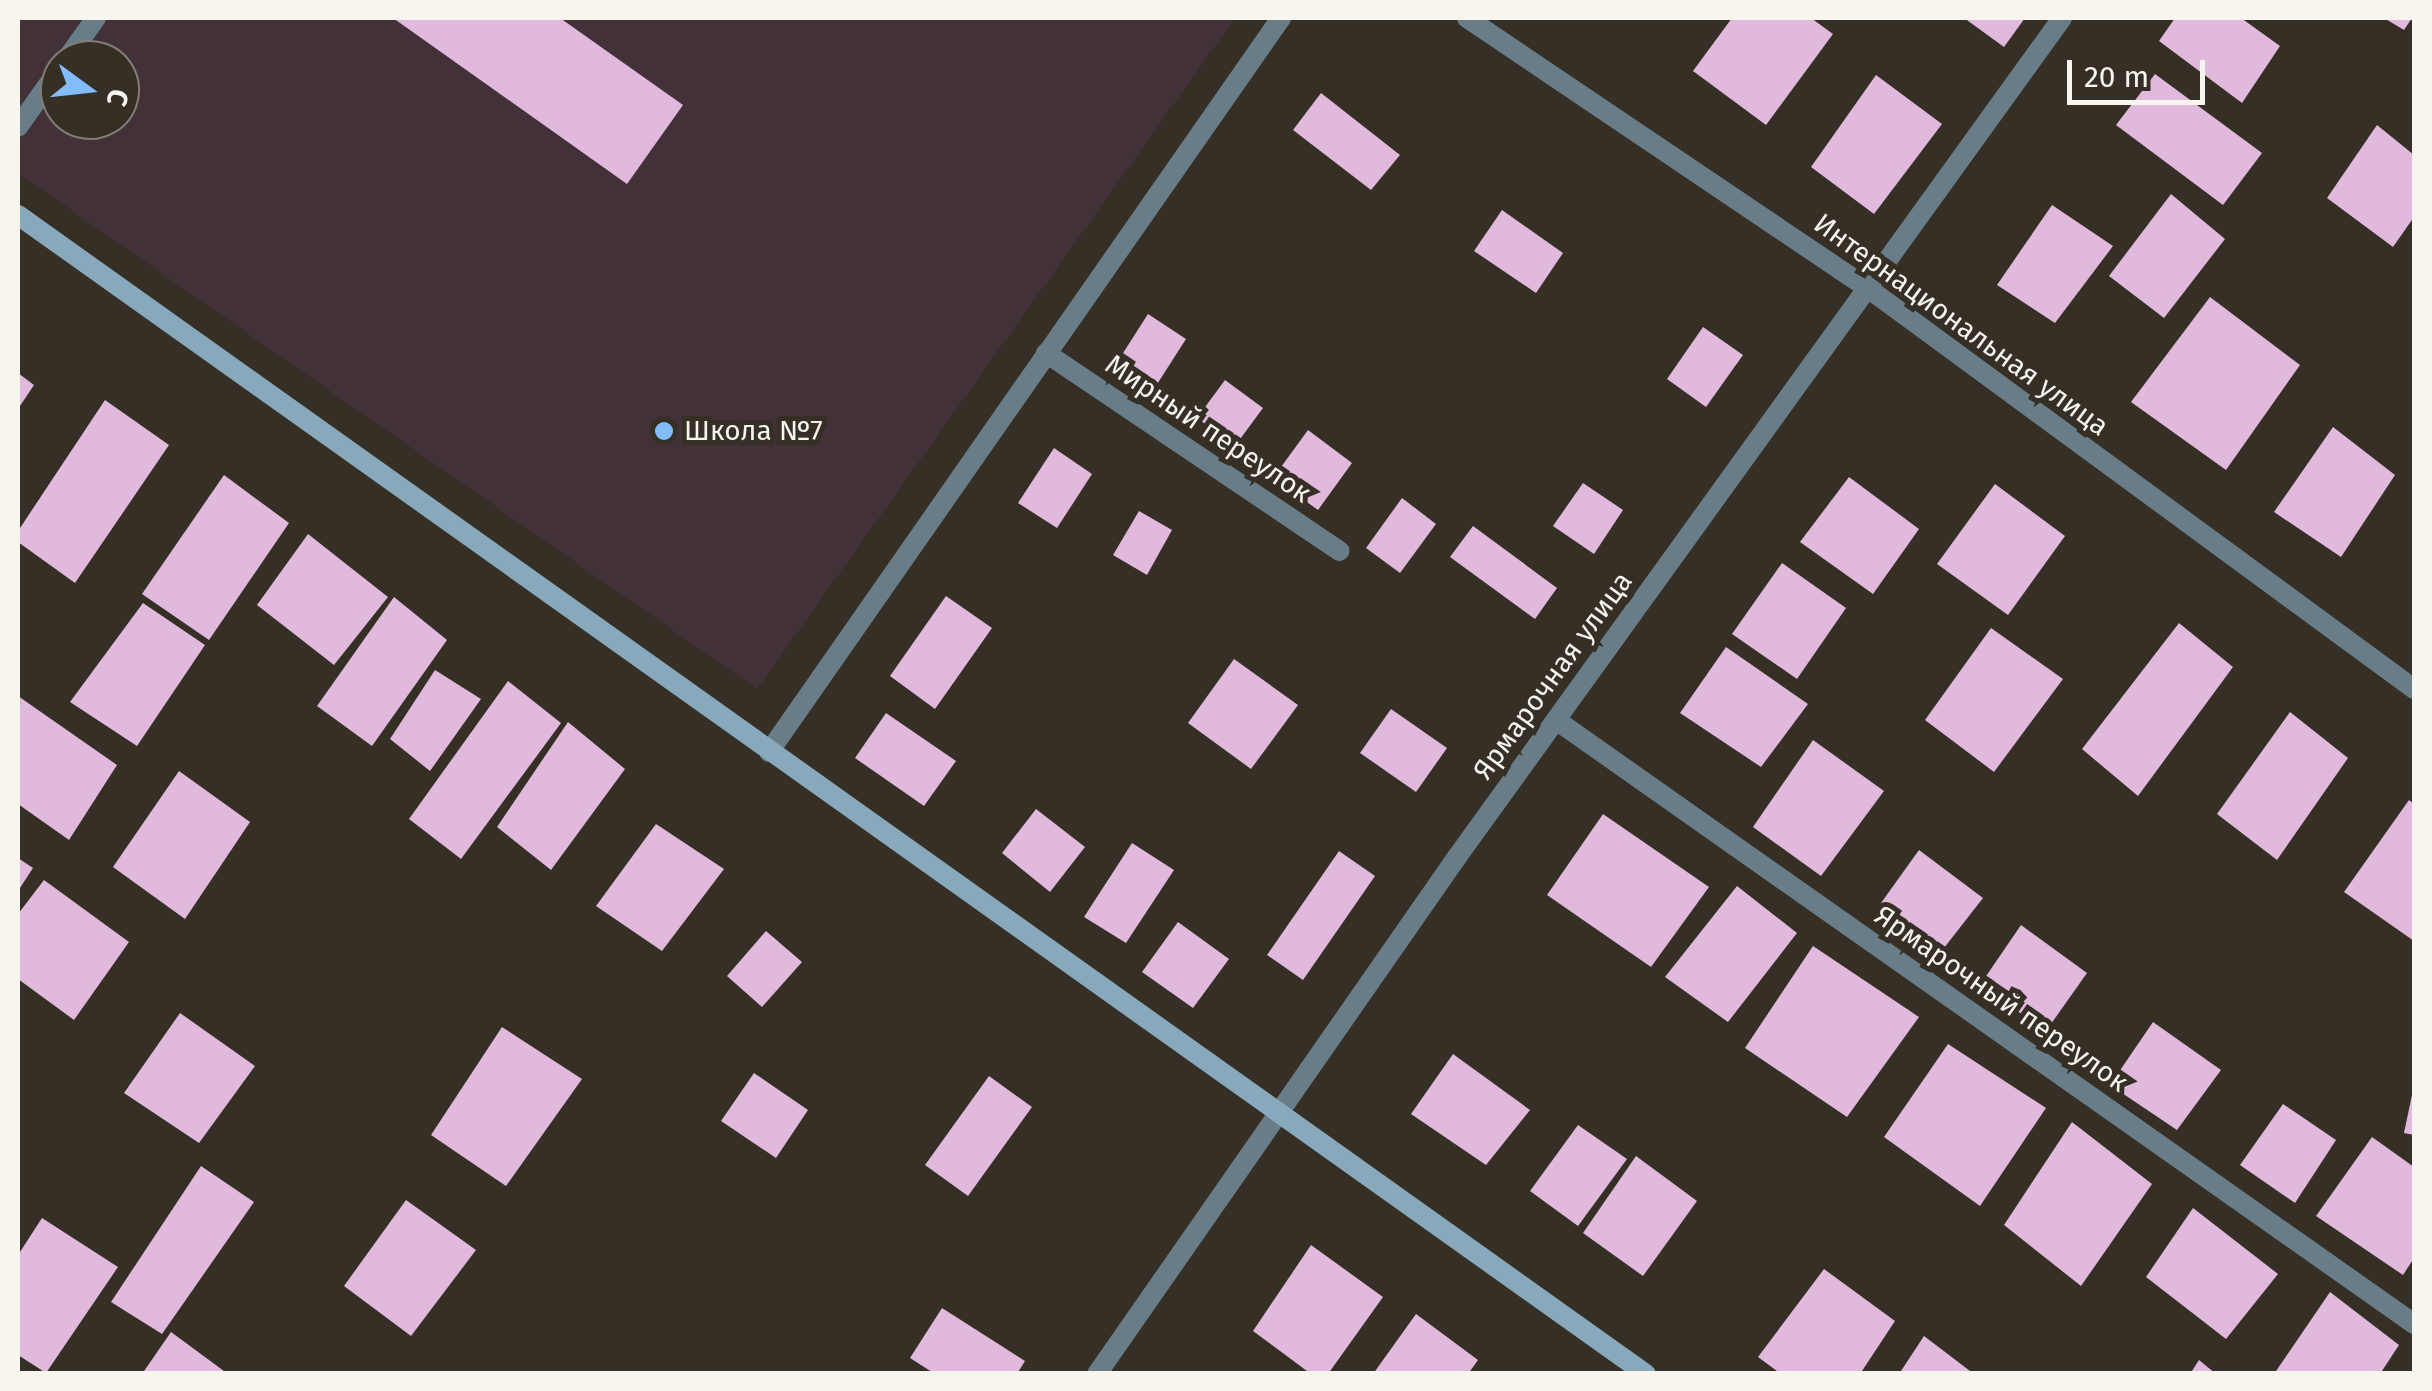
<!DOCTYPE html>
<html>
<head>
<meta charset="utf-8">
<style>
	body { margin:0 }
	#map { position:relative; width:2432px; height:1391px; overflow:hidden; background:#352f25; font-family:"Fira Sans",sans-serif }
	div>[style] { position:absolute }
	.education>* { inset:0; background:#43313a }
	.building>* { inset:0; background:#e1b9dd }
	.lane>* { height:20px; margin:-10px; padding:0 10px; transform-origin:10px; border-radius:10px; background:#697d89 }
	.street>* { height:20px; margin:-10px; padding:0 10px; transform-origin:10px; border-radius:10px; background:#697d89 }
	.secondary>* { height:20px; margin:-10px; padding:0 10px; transform-origin:10px; border-radius:10px; background:#88a9bc }
	.dots>* { width:28px; height:28px; translate:-50% -50%; box-sizing:border-box; border:5px solid #352f25; border-radius:50% }
	span { translate:-50% -50%; white-space:nowrap; text-align:center; line-height:1.15; -webkit-text-stroke:10px #352f25; paint-order:stroke }
	.street-label { font-size:28px; color:#f8f4ee }
	.poi-label { font-size:28px; color:#f8f4ee }
	.left { translate:0 -50%; text-align:left }
	.frame { position:absolute; inset:0; border:20px solid #f8f4ee; pointer-events:none }
	.north { position:absolute; left:40px; top:40px; width:100px; height:100px; box-sizing:border-box; background:#352f25; border:2px solid #837e75; border-radius:50%; rotate:105deg; font-size:28px; font-weight:700; line-height:40px; text-align:center; color:#f8f4ee }
	.north::after { content:''; display:block; margin:auto; width:35px; height:45px; background:#82bcfa; clip-path:polygon(50% 0,100% 100%,50% 72%,0 100%) }
	.scale { position:absolute; left:2067px; top:60px; width:138px; height:45px; box-sizing:border-box; border:5px solid #f8f4ee; border-top:0; padding-left:12px; font-size:30px; line-height:35px; white-space:nowrap; color:#f8f4ee; -webkit-text-stroke:8px #352f25; paint-order:stroke }
</style>
</head>
<body>
<div id="map">
	<div class="education">
		<i style="clip-path:polygon(evenodd,18px 18px,1235px 18px,757px 689px,18px 173px,18px 18px,60px 60px,120px 60px,120px 120px,60px 120px,60px 60px)"></i>
	</div>
	<div class="building">
		<i style="clip-path:polygon(393px 18px,560px 18px,683px 105px,627px 184px)"></i>
		<i style="clip-path:polygon(1732px 18px,1811px 18px,1833px 34px,1766px 125px,1693px 71px)"></i>
		<i style="clip-path:polygon(1964px 18px,2025px 18px,2004px 47px)"></i>
		<i style="clip-path:polygon(2175px 18px,2241px 18px,2280px 46px,2242px 103px,2159px 41px)"></i>
		<i style="clip-path:polygon(2384px 18px,2412px 18px,2404px 30px)"></i>
		<i style="clip-path:polygon(2155px 74px,2262px 153px,2223px 205px,2116px 125px)"></i>
		<i style="clip-path:polygon(1876px 75px,1942px 124px,1874px 214px,1811px 167px)"></i>
		<i style="clip-path:polygon(1321px 93px,1400px 155px,1371px 190px,1293px 130px)"></i>
		<i style="clip-path:polygon(2377px 125px,2414px 155px,2414px 217px,2393px 247px,2327px 198px)"></i>
		<i style="clip-path:polygon(2171px 194px,2225px 239px,2164px 318px,2109px 276px)"></i>
		<i style="clip-path:polygon(2052px 205px,2113px 246px,2055px 323px,1997px 285px)"></i>
		<i style="clip-path:polygon(1502px 210px,1563px 253px,1536px 293px,1474px 251px)"></i>
		<i style="clip-path:polygon(2210px 297px,2300px 365px,2226px 470px,2131px 402px)"></i>
		<i style="clip-path:polygon(1148px 314px,1186px 339px,1154px 389px,1116px 364px)"></i>
		<i style="clip-path:polygon(1703px 327px,1743px 355px,1706px 407px,1667px 379px)"></i>
		<i style="clip-path:polygon(18px 373px,34px 385px,18px 409px)"></i>
		<i style="clip-path:polygon(1225px 380px,1263px 408px,1235px 446px,1197px 418px)"></i>
		<i style="clip-path:polygon(105px 400px,169px 445px,75px 583px,18px 542px,18px 531px)"></i>
		<i style="clip-path:polygon(2333px 427px,2395px 475px,2341px 557px,2274px 512px)"></i>
		<i style="clip-path:polygon(1308px 430px,1352px 463px,1318px 510px,1273px 478px)"></i>
		<i style="clip-path:polygon(1054px 448px,1092px 474px,1057px 528px,1018px 503px)"></i>
		<i style="clip-path:polygon(224px 475px,289px 523px,209px 640px,142px 594px)"></i>
		<i style="clip-path:polygon(1849px 477px,1919px 529px,1873px 594px,1800px 542px)"></i>
		<i style="clip-path:polygon(1583px 483px,1623px 510px,1594px 554px,1553px 526px)"></i>
		<i style="clip-path:polygon(1995px 484px,2065px 536px,2008px 615px,1937px 564px)"></i>
		<i style="clip-path:polygon(1402px 498px,1436px 524px,1400px 573px,1366px 548px)"></i>
		<i style="clip-path:polygon(1139px 511px,1172px 530px,1147px 575px,1113px 555px)"></i>
		<i style="clip-path:polygon(1473px 526px,1557px 588px,1535px 619px,1450px 557px)"></i>
		<i style="clip-path:polygon(308px 534px,388px 597px,334px 665px,257px 605px)"></i>
		<i style="clip-path:polygon(1782px 563px,1846px 608px,1797px 679px,1732px 634px)"></i>
		<i style="clip-path:polygon(946px 596px,992px 628px,935px 709px,890px 676px)"></i>
		<i style="clip-path:polygon(394px 597px,447px 640px,372px 746px,317px 706px)"></i>
		<i style="clip-path:polygon(143px 603px,205px 645px,137px 746px,70px 702px)"></i>
		<i style="clip-path:polygon(2179px 623px,2233px 667px,2138px 796px,2082px 749px)"></i>
		<i style="clip-path:polygon(1991px 628px,2063px 679px,1994px 772px,1925px 720px)"></i>
		<i style="clip-path:polygon(1726px 647px,1808px 704px,1761px 767px,1680px 713px)"></i>
		<i style="clip-path:polygon(1234px 659px,1298px 705px,1251px 769px,1188px 723px)"></i>
		<i style="clip-path:polygon(435px 670px,481px 699px,430px 771px,390px 739px)"></i>
		<i style="clip-path:polygon(508px 681px,561px 723px,461px 859px,409px 819px)"></i>
		<i style="clip-path:polygon(18px 696px,117px 765px,69px 840px,18px 804px)"></i>
		<i style="clip-path:polygon(1391px 709px,1447px 748px,1416px 792px,1360px 753px)"></i>
		<i style="clip-path:polygon(2290px 712px,2348px 758px,2277px 860px,2217px 814px)"></i>
		<i style="clip-path:polygon(886px 713px,956px 761px,924px 806px,855px 758px)"></i>
		<i style="clip-path:polygon(568px 722px,625px 769px,551px 870px,497px 827px)"></i>
		<i style="clip-path:polygon(1813px 740px,1884px 791px,1821px 876px,1753px 827px)"></i>
		<i style="clip-path:polygon(179px 771px,250px 822px,185px 919px,113px 867px)"></i>
		<i style="clip-path:polygon(2409px 800px,2414px 804px,2414px 941px,2344px 892px)"></i>
		<i style="clip-path:polygon(1036px 809px,1085px 847px,1050px 892px,1002px 853px)"></i>
		<i style="clip-path:polygon(1603px 814px,1709px 887px,1651px 967px,1547px 895px)"></i>
		<i style="clip-path:polygon(656px 824px,724px 869px,662px 951px,596px 906px)"></i>
		<i style="clip-path:polygon(1132px 843px,1174px 870px,1126px 943px,1084px 917px)"></i>
		<i style="clip-path:polygon(1919px 850px,1983px 898px,1937px 957px,1876px 910px)"></i>
		<i style="clip-path:polygon(1339px 851px,1375px 876px,1303px 980px,1267px 955px)"></i>
		<i style="clip-path:polygon(18px 858px,33px 868px,18px 891px)"></i>
		<i style="clip-path:polygon(44px 880px,129px 942px,74px 1020px,18px 979px,18px 914px)"></i>
		<i style="clip-path:polygon(1737px 886px,1797px 933px,1728px 1022px,1665px 977px)"></i>
		<i style="clip-path:polygon(1178px 922px,1229px 959px,1193px 1008px,1142px 972px)"></i>
		<i style="clip-path:polygon(2021px 925px,2087px 973px,2046px 1031px,1980px 985px)"></i>
		<i style="clip-path:polygon(766px 931px,802px 962px,762px 1007px,727px 976px)"></i>
		<i style="clip-path:polygon(1813px 946px,1919px 1017px,1847px 1117px,1745px 1048px)"></i>
		<i style="clip-path:polygon(180px 1013px,255px 1066px,199px 1143px,124px 1093px)"></i>
		<i style="clip-path:polygon(2153px 1022px,2221px 1070px,2177px 1130px,2110px 1085px)"></i>
		<i style="clip-path:polygon(502px 1027px,582px 1079px,506px 1186px,431px 1135px)"></i>
		<i style="clip-path:polygon(1948px 1044px,2046px 1108px,1980px 1206px,1884px 1137px)"></i>
		<i style="clip-path:polygon(1453px 1054px,1530px 1110px,1486px 1165px,1411px 1114px)"></i>
		<i style="clip-path:polygon(754px 1073px,808px 1110px,776px 1158px,721px 1121px)"></i>
		<i style="clip-path:polygon(989px 1076px,1032px 1107px,968px 1196px,925px 1165px)"></i>
		<i style="clip-path:polygon(2413px 1090px,2414px 1090px,2414px 1135px,2404px 1133px)"></i>
		<i style="clip-path:polygon(2283px 1104px,2336px 1140px,2295px 1203px,2240px 1165px)"></i>
		<i style="clip-path:polygon(2072px 1122px,2152px 1184px,2081px 1286px,2004px 1225px)"></i>
		<i style="clip-path:polygon(1578px 1125px,1627px 1159px,1578px 1226px,1530px 1191px)"></i>
		<i style="clip-path:polygon(2372px 1137px,2414px 1167px,2414px 1258px,2403px 1275px,2316px 1216px)"></i>
		<i style="clip-path:polygon(1636px 1156px,1697px 1201px,1643px 1276px,1583px 1233px)"></i>
		<i style="clip-path:polygon(201px 1166px,254px 1202px,162px 1334px,111px 1302px)"></i>
		<i style="clip-path:polygon(406px 1200px,476px 1250px,411px 1336px,344px 1286px)"></i>
		<i style="clip-path:polygon(2193px 1208px,2278px 1274px,2226px 1339px,2146px 1277px)"></i>
		<i style="clip-path:polygon(42px 1218px,118px 1267px,46px 1373px,18px 1355px,18px 1255px)"></i>
		<i style="clip-path:polygon(1311px 1245px,1383px 1297px,1328px 1374px,1311px 1374px,1253px 1331px)"></i>
		<i style="clip-path:polygon(1824px 1269px,1895px 1321px,1860px 1374px,1781px 1374px,1758px 1357px)"></i>
		<i style="clip-path:polygon(2330px 1292px,2399px 1345px,2380px 1374px,2274px 1374px)"></i>
		<i style="clip-path:polygon(942px 1308px,1025px 1361px,1017px 1374px,935px 1374px,910px 1358px)"></i>
		<i style="clip-path:polygon(1416px 1314px,1478px 1360px,1468px 1374px,1373px 1374px)"></i>
		<i style="clip-path:polygon(171px 1332px,228px 1374px,142px 1374px)"></i>
		<i style="clip-path:polygon(1924px 1336px,1974px 1374px,1899px 1374px)"></i>
		<i style="clip-path:polygon(2199px 1360px,2216px 1374px,2190px 1374px)"></i>
	</div>
	<div class="lane">
		<i style="left:66px;top:60px;width:52px;rotate:-54.5deg"></i>
		<i style="left:18px;top:127px;width:72px;rotate:-54.6deg"></i>
	</div>
	<div class="street">
		<i style="left:1467px;top:18px;width:480px;rotate:34deg"></i>
		<i style="left:1865px;top:286px;width:681px;rotate:36.28deg"></i>
		<i style="left:1046px;top:353px;width:354px;rotate:34deg"></i>
		<i style="left:1556px;top:720px;width:1049px;rotate:35.14deg"></i>
		<i style="left:769px;top:752px;width:895px;rotate:-55.1deg"></i>
		<i style="left:1097px;top:1374px;width:630px;rotate:-55.15deg"></i>
		<i style="left:1457px;top:857px;width:1034px;rotate:-54.2deg"></i>
	</div>
	<div class="secondary">
		<i style="left:18px;top:215px;width:1998px;rotate:35.45deg"></i>
	</div>
	<div class="dots">
		<i style="left:664px;top:431px;background:#82bcfa"></i>
	</div>
	<div class="street-label">
		<span style="left:1961px;top:325px;rotate:36deg">Интернациональная улица</span>
		<span style="left:1208px;top:429px;rotate:34deg">Мирный переулок</span>
		<span style="left:1553px;top:676px;rotate:-54deg">Ярмарочная улица</span>
		<span style="left:2001px;top:999px;rotate:35deg">Ярмарочный переулок</span>
	</div>
	<div class="poi-label">
		<span class="left" style="left:684px;top:431px">Школа №7</span>
	</div>
	<div class="frame"></div>
	<div class="north">С</div>
	<div class="scale">20 m</div>
</div>
</body>
</html>
